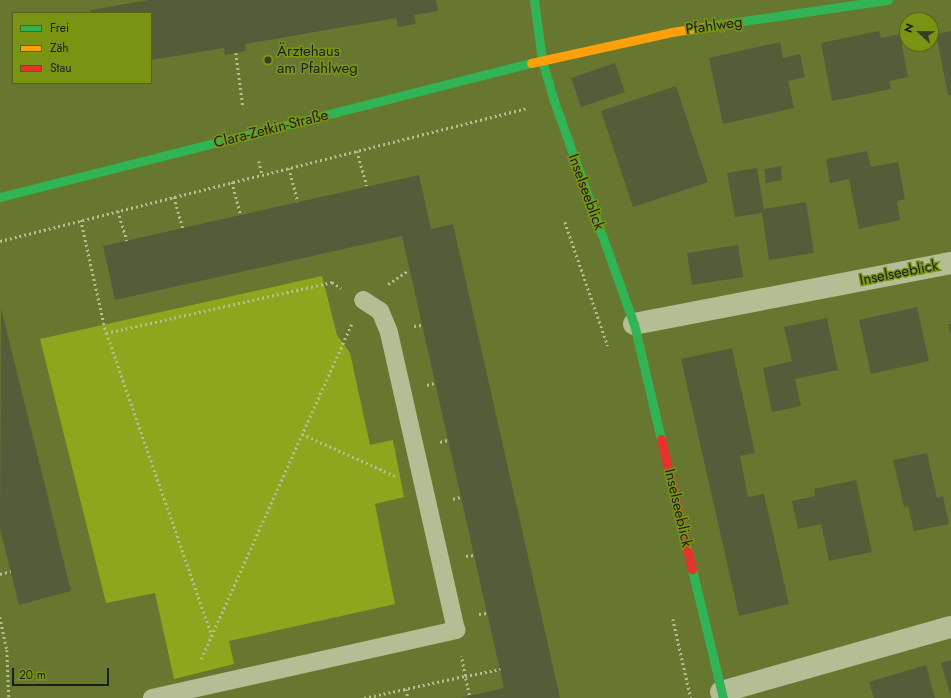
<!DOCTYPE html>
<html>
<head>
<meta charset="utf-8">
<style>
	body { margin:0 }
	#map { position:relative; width:951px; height:698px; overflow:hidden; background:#687730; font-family:Jost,sans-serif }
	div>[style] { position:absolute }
	.green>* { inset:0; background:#8ca71e }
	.building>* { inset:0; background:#555c3a }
	.path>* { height:2.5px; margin-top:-1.25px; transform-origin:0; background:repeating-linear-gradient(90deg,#b4bd94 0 2px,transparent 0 5px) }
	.lane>* { height:18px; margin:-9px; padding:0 9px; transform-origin:9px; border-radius:9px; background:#b4bd94 }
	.street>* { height:22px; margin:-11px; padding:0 11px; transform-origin:11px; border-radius:11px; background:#b4bd94 }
	.fast>* { height:9px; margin:-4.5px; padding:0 4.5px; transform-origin:4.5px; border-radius:4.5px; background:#30b455 }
	.slow>* { height:9px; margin:-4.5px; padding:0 4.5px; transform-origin:4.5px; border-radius:4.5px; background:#ff9f0a }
	.jam>* { height:9px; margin:-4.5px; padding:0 4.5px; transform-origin:4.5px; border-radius:4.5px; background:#e5322d }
	.dots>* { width:11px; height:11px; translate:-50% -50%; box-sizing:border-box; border:2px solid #799413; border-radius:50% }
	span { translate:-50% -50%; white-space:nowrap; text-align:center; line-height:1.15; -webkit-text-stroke:3px #799413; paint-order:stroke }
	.street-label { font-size:15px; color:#1d1d1d }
	.poi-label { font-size:15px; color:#1d1d1d }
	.left { translate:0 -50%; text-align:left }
	.legend { position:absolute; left:12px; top:12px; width:140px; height:72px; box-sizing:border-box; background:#799413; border:1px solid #546417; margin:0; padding:5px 7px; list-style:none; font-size:12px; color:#1d1d1d }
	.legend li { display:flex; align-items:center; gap:8px; height:20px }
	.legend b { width:20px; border:1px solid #546417 }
	.north { position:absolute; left:899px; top:12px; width:40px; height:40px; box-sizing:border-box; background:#799413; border:1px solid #546417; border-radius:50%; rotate:292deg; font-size:11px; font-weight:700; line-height:16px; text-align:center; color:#1d1d1d }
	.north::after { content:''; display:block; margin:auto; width:14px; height:18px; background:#373c24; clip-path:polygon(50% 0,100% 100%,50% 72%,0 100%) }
	.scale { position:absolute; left:12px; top:668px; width:97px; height:18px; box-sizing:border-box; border:2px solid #1d1d1d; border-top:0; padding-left:5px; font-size:12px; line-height:14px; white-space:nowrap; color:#1d1d1d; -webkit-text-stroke:3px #799413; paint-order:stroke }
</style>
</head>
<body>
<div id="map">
	<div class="green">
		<i style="clip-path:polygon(322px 276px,337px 335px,350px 353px,370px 445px,393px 440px,404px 497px,375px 504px,395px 604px,229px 641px,234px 664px,174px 679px,155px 593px,106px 603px,40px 339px)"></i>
	</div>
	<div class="building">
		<i style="clip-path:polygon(149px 0,436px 0,438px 11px,414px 15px,416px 24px,398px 27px,396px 18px,245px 44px,246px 51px,225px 55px,224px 48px,151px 60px,151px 13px,90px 13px,90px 10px)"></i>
		<i style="clip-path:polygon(879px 31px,881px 38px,900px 34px,908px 77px,889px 81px,891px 89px,832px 101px,821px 43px)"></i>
		<i style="clip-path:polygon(951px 31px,951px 95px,948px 95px,936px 34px)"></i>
		<i style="clip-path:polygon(780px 42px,783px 58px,800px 54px,805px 77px,788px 81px,794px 108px,723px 124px,709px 58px)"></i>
		<i style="clip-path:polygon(615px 63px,625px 92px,581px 107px,571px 78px)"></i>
		<i style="clip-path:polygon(676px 86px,708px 182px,633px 207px,601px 111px)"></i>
		<i style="clip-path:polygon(867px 151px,871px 167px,898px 162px,905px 199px,897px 201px,900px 220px,859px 229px,849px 179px,830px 183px,826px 159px)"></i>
		<i style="clip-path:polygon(781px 166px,782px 180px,766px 183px,764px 169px)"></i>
		<i style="clip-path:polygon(757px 168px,764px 209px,806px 202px,814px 253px,769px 260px,762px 213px,735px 217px,727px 173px)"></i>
		<i style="clip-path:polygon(419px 175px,431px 229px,453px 224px,560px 698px,460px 698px,504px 688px,402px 236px,115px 300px,103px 246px)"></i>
		<i style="clip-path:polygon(738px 245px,743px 277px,692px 285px,687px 253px)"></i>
		<i style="clip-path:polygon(917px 307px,929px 361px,871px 374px,859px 320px)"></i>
		<i style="clip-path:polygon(1px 308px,71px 591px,19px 605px,0 529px)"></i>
		<i style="clip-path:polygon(827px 318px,838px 370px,795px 379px,801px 406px,772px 412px,763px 368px,792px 361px,784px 327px)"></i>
		<i style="clip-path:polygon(948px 324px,951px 324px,951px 333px,950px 333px)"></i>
		<i style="clip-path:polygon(732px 348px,755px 453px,740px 456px,748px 497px,764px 494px,789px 604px,739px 616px,681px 359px)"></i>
		<i style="clip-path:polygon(927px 453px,937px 498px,943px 496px,949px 524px,914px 531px,908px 506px,904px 507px,893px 460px)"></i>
		<i style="clip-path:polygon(856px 480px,872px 552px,829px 561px,821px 524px,798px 529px,792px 501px,815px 496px,814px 489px)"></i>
		<i style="clip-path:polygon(951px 660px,951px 697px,941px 663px)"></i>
		<i style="clip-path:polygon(926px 665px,935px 698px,874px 698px,869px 682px)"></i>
	</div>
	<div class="path">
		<i style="left:236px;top:53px;width:53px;rotate:82.5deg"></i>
		<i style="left:357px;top:151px;width:36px;rotate:74deg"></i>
		<i style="left:259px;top:161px;width:13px;rotate:77deg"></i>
		<i style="left:289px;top:168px;width:35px;rotate:75deg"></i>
		<i style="left:232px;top:182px;width:34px;rotate:75deg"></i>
		<i style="left:174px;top:197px;width:32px;rotate:74deg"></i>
		<i style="left:118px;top:211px;width:31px;rotate:73deg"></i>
		<i style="left:81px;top:220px;width:116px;rotate:77.5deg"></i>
		<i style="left:565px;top:222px;width:131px;rotate:70.9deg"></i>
		<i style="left:0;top:241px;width:544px;rotate:-14.16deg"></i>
		<i style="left:388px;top:284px;width:25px;rotate:-34deg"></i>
		<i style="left:414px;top:326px;width:7px;rotate:-8deg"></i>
		<i style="left:427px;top:385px;width:7px;rotate:-16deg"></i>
		<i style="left:302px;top:434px;width:102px;rotate:24.3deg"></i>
		<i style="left:440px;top:442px;width:8px;rotate:-14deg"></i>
		<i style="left:453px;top:499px;width:7px;rotate:-16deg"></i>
		<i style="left:466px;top:556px;width:8px;rotate:-7deg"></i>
		<i style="left:0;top:574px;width:11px;rotate:-15deg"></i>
		<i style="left:479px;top:614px;width:8px;rotate:-7deg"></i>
		<i style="left:0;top:617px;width:34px;rotate:78deg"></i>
		<i style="left:7px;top:650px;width:48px;rotate:87.6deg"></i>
		<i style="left:673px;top:619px;width:81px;rotate:77.2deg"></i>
		<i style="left:212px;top:637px;width:322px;rotate:-109.2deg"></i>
		<i style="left:106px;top:333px;width:232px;rotate:-12.7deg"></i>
		<i style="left:332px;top:282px;width:11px;rotate:34deg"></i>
		<i style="left:201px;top:659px;width:368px;rotate:-65.8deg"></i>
		<i style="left:406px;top:689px;width:9px;rotate:77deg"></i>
		<i style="left:469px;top:695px;width:19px;rotate:-102deg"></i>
		<i style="left:465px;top:676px;width:36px;rotate:-11deg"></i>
		<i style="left:364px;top:698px;width:103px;rotate:-12.3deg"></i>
		<i style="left:465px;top:676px;width:20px;rotate:-101deg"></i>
	</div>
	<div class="lane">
		<i style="left:152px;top:698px;width:312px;rotate:-12.6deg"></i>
		<i style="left:456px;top:630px;width:305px;rotate:-102.7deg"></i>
		<i style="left:389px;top:332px;width:23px;rotate:-113deg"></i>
		<i style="left:380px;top:311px;width:20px;rotate:-147deg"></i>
	</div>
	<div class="street">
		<i style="left:634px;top:324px;width:323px;rotate:-10.9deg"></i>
		<i style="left:721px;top:692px;width:239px;rotate:-15.8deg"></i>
	</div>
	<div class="fast">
		<i style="left:534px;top:0;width:61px;rotate:82.4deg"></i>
		<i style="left:542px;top:60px;width:43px;rotate:73.7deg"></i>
		<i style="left:554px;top:101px;width:237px;rotate:70.3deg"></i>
		<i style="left:634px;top:324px;width:118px;rotate:76.8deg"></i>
		<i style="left:709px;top:26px;width:181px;rotate:-8.3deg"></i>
		<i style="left:0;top:197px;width:548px;rotate:-14.16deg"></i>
		<i style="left:692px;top:569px;width:133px;rotate:76.5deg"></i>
	</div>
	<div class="slow">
		<i style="left:531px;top:63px;width:144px;rotate:-12.4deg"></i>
		<i style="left:672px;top:32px;width:37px;rotate:-9deg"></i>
	</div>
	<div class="jam">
		<i style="left:661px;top:439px;width:134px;rotate:76.6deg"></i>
	</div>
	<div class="dots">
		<i style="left:268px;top:60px;background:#373c24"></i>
	</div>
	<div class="street-label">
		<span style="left:714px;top:26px;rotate:-8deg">Pfahlweg</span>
		<span style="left:271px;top:129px;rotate:-14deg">Clara-Zetkin-Straße</span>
		<span style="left:586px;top:192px;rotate:70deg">Inselseeblick</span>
		<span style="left:899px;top:273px;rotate:-11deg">Inselseeblick</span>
		<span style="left:678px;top:508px;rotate:77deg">Inselseeblick</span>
	</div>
	<div class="poi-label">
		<span class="left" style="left:277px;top:60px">Ärztehaus<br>am Pfahlweg</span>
	</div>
	<ul class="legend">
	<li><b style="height:5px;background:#30b455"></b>Frei</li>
	<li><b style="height:5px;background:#ff9f0a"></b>Zäh</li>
	<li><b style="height:5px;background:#e5322d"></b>Stau</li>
	</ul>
	<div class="north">N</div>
	<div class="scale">20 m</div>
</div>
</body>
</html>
